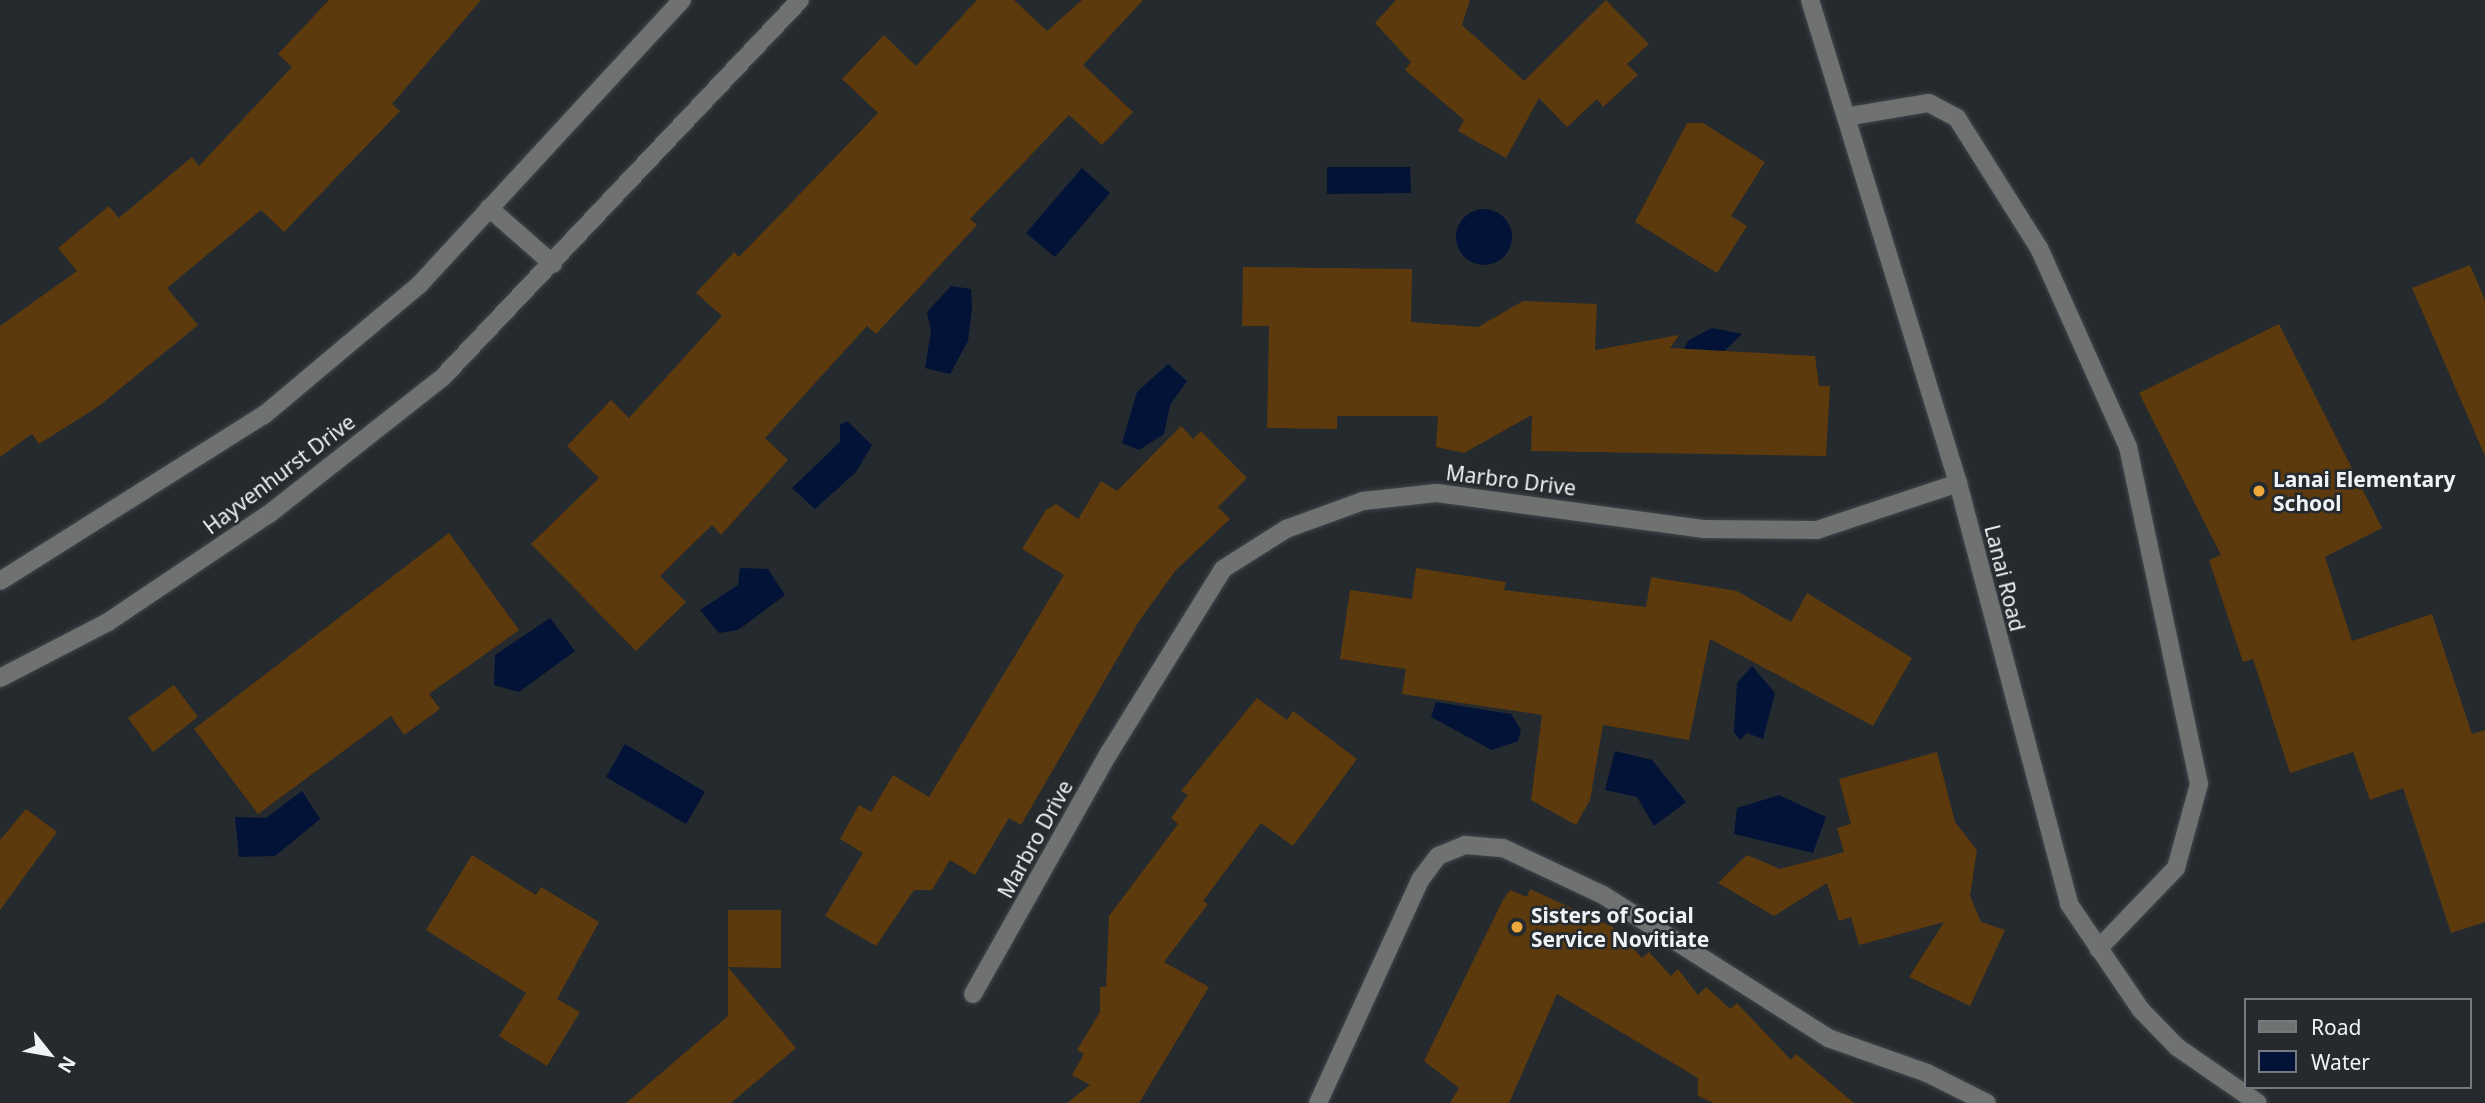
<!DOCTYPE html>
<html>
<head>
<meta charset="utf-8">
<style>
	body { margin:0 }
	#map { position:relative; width:2485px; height:1103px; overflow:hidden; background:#252a2e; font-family:"Noto Sans",sans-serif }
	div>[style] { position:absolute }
	.water>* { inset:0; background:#021337 }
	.round { border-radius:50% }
	.building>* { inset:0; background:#5c3a0d }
	.roads { filter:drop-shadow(0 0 2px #41464a) drop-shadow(0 0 2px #41464a) }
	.minor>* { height:18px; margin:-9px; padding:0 9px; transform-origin:9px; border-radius:9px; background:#6f7271 }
	.dots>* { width:19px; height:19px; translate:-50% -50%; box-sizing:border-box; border:4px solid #252a2e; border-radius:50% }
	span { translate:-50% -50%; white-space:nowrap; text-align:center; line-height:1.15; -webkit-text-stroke:5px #252a2e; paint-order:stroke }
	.street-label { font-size:21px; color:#f0f3f6 }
	.poi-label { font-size:21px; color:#f0f3f6; font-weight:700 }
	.left { translate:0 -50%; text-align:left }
	.legend { position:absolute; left:2244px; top:998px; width:228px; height:91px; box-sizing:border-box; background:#252a2e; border:2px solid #767a7e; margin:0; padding:9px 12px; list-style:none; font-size:21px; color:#f0f3f6 }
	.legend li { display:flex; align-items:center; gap:14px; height:35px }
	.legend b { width:35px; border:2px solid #767a7e }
	.north { position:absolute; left:14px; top:1019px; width:70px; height:70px; -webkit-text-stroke:5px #252a2e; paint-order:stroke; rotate:121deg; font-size:19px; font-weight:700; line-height:28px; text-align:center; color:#f0f3f6 }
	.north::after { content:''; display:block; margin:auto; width:24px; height:32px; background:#f0f3f6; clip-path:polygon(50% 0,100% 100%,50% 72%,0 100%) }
</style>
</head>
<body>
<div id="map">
	<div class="water">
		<i style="clip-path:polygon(1327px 167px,1410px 167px,1411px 193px,1327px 194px)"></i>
		<i style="clip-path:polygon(1082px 168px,1110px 193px,1055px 257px,1026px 233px)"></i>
		<i class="round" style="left:1456px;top:209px;width:56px;height:56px"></i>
		<i style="clip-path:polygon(951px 286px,971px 289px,972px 308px,968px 341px,950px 374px,925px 368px,931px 331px,927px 312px)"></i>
		<i style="clip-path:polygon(1712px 328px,1742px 334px,1719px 356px,1680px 355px,1689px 340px)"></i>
		<i style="clip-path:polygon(1168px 364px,1187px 381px,1170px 405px,1164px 434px,1139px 450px,1122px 443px,1137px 392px)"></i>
		<i style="clip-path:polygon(847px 421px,872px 445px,856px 472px,815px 509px,792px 488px,840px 442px,840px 425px)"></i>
		<i style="clip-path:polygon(740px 568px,768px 569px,785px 595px,738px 630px,719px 633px,700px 610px,738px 585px)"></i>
		<i style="clip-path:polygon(550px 618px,575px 651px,519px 692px,494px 685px,495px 655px)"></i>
		<i style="clip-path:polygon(1752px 666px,1775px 693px,1763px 739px,1747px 733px,1740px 740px,1734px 732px,1737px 683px)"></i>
		<i style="clip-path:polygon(1436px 702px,1511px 714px,1521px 730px,1518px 741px,1492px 750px,1431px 717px)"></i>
		<i style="clip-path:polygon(625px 744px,705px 792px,686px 824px,606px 777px)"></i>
		<i style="clip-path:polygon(1615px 751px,1652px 760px,1686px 802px,1654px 826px,1637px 797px,1605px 790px)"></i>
		<i style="clip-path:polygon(302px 791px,320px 819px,275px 856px,239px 857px,235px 817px,266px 818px)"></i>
		<i style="clip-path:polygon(1779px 795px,1826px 817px,1813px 853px,1734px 834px,1737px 808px)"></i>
	</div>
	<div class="building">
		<i style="clip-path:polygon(329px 0,481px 0,392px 104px,400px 111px,284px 232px,261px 210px,167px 288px,198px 325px,99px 406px,39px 444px,32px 434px,0 457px,0 326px,77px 271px,58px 248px,109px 206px,119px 218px,192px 157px,199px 166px,292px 67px,278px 54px)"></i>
		<i style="clip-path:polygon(977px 0,1014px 0,1047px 31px,1082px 0,1143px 0,1083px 65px,1133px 112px,1102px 145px,1069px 115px,970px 219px,977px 225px,876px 334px,867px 326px,765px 438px,788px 460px,721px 535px,712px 525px,660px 576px,686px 602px,636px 651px,531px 544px,599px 478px,567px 446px,611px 400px,629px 418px,722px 316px,696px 293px,734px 252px,739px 257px,878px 113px,842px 79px,884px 35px,916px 66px)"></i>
		<i style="clip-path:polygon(1396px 0,1470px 0,1462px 25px,1524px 81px,1606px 0,1649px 44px,1627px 64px,1638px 75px,1603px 107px,1597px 99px,1567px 127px,1539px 98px,1506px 158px,1458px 131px,1464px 120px,1405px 70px,1411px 62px,1375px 23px)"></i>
		<i style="clip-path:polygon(1687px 123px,1703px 123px,1765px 162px,1731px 216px,1747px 226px,1717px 273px,1635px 222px)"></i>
		<i style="clip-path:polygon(2470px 265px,2485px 300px,2485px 456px,2412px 288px)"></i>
		<i style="clip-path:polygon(1243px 267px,1412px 269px,1411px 322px,1478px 327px,1523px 301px,1597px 304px,1595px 350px,1679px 335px,1670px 348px,1815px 356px,1819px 386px,1830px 386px,1826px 456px,1531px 451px,1532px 415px,1464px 453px,1436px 447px,1438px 416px,1337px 416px,1337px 429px,1267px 428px,1269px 326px,1242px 326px)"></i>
		<i style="clip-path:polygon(2279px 324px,2382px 528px,2325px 557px,2352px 641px,2432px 614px,2472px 734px,2485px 730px,2485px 922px,2451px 933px,2403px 788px,2370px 800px,2353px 752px,2290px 773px,2253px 659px,2243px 662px,2209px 560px,2221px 555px,2139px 393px)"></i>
		<i style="clip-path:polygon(1181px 426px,1193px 439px,1201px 431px,1247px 478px,1218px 507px,1230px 519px,1176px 570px,1139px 621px,1021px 825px,1009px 818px,975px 875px,950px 860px,932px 890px,914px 890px,876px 946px,825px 916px,863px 853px,840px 839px,859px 805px,871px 812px,893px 775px,929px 797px,1064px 575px,1022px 549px,1046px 510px,1056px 504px,1078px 519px,1101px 481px,1117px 491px)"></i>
		<i style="clip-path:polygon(449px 533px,519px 630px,429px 694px,440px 709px,404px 735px,391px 716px,258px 814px,194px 729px)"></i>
		<i style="clip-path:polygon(1416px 568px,1506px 582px,1504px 590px,1646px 607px,1651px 577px,1737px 591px,1791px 622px,1807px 593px,1912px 658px,1873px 726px,1710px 639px,1689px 740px,1603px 725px,1590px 800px,1576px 825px,1531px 800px,1542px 715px,1402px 694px,1406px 669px,1340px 659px,1350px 590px,1412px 599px)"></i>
		<i style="clip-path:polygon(174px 685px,198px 717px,153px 752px,128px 718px)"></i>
		<i style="clip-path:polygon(1257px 698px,1287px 720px,1293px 711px,1357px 759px,1293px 846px,1261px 823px,1203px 901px,1208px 904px,1164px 962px,1209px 987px,1139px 1103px,1067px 1103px,1090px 1085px,1072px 1075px,1084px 1054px,1077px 1050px,1100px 1012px,1100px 987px,1106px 987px,1109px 916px,1178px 824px,1171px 818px,1188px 795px,1181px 791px)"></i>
		<i style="clip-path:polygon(1937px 752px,1955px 822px,1977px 850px,1970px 896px,1981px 922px,2005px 930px,1970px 1006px,1909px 977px,1944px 922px,1859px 945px,1851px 917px,1839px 921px,1827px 883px,1774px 916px,1718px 883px,1747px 855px,1780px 869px,1844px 852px,1837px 828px,1851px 824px,1839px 779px)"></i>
		<i style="clip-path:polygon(26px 809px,57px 832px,0 910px,0 840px)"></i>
		<i style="clip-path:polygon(472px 855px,536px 895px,541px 887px,599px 922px,557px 999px,580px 1012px,547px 1066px,499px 1036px,526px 993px,426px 930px)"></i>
		<i style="clip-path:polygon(1530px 889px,1613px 927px,1642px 958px,1649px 952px,1671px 976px,1678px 969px,1698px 995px,1706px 987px,1730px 1009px,1737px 1003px,1791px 1060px,1796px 1054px,1854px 1103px,1714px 1103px,1698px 1096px,1698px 1078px,1557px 994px,1509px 1103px,1450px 1103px,1459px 1088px,1424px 1061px,1503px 900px,1510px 890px,1527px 897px)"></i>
		<i style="clip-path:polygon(728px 910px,781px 910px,781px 968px,728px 967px,796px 1048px,731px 1103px,626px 1103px,728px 1016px)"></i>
	</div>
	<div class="roads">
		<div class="minor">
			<i style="left:1810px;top:0;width:505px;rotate:72.96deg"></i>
			<i style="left:1958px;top:483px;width:435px;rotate:75.2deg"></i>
			<i style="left:2069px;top:904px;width:128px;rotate:55.8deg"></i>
			<i style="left:2141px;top:1010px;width:52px;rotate:45.8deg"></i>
			<i style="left:2177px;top:1047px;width:98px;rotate:34.7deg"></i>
			<i style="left:1851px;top:116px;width:79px;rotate:-9.5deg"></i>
			<i style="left:1929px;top:103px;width:32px;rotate:28deg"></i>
			<i style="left:1957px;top:118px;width:154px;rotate:57.8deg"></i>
			<i style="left:2039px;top:248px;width:218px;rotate:65.9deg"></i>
			<i style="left:2128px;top:447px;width:344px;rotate:78.1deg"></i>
			<i style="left:2199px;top:784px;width:87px;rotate:105.3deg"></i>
			<i style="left:2176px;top:868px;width:112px;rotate:133.9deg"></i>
			<i style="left:489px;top:208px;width:85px;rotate:41.2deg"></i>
			<i style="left:0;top:581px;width:312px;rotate:-32.2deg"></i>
			<i style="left:264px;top:415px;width:202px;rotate:-40deg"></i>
			<i style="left:419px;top:285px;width:388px;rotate:-47.3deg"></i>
			<i style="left:0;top:678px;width:122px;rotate:-27.4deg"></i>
			<i style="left:108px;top:622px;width:194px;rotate:-33.9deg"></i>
			<i style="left:269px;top:514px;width:221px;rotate:-38.2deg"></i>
			<i style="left:443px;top:377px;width:519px;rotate:-46.56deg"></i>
			<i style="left:973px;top:994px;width:277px;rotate:-60.6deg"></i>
			<i style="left:1109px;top:753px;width:216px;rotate:-58.2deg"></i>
			<i style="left:1223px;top:569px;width:75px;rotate:-32.4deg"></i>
			<i style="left:1286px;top:529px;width:82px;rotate:-20deg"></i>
			<i style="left:1363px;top:501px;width:74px;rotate:-6.2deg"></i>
			<i style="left:1437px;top:493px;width:268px;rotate:7.7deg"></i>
			<i style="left:1703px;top:529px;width:114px;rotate:0.5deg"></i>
			<i style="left:1817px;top:530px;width:149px;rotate:-18.4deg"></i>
			<i style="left:1318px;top:1103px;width:245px;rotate:-65.4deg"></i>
			<i style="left:1420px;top:880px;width:30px;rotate:-53deg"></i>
			<i style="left:1438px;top:856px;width:29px;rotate:-22deg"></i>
			<i style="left:1465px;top:845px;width:38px;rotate:5deg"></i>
			<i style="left:1503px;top:848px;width:110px;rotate:25.2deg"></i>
			<i style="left:1603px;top:895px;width:267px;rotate:32.4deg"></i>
			<i style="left:1828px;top:1038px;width:105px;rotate:19.5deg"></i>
			<i style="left:1927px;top:1073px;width:67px;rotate:26.6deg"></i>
		</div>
	</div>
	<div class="dots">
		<i style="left:2259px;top:491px;background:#eea83c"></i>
		<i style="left:1517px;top:927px;background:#eea83c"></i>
	</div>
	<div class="street-label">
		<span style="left:279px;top:474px;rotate:-37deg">Hayvenhurst Drive</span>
		<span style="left:1511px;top:480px;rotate:7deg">Marbro Drive</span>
		<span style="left:2005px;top:578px;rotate:76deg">Lanai Road</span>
		<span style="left:1035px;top:839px;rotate:-61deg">Marbro Drive</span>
	</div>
	<div class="poi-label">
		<span class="left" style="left:2273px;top:491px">Lanai Elementary<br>School</span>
		<span class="left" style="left:1531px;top:927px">Sisters of Social<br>Service Novitiate</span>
	</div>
	<ul class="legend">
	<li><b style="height:9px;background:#6f7271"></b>Road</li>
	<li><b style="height:19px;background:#021337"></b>Water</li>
	</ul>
	<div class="north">N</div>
</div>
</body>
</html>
